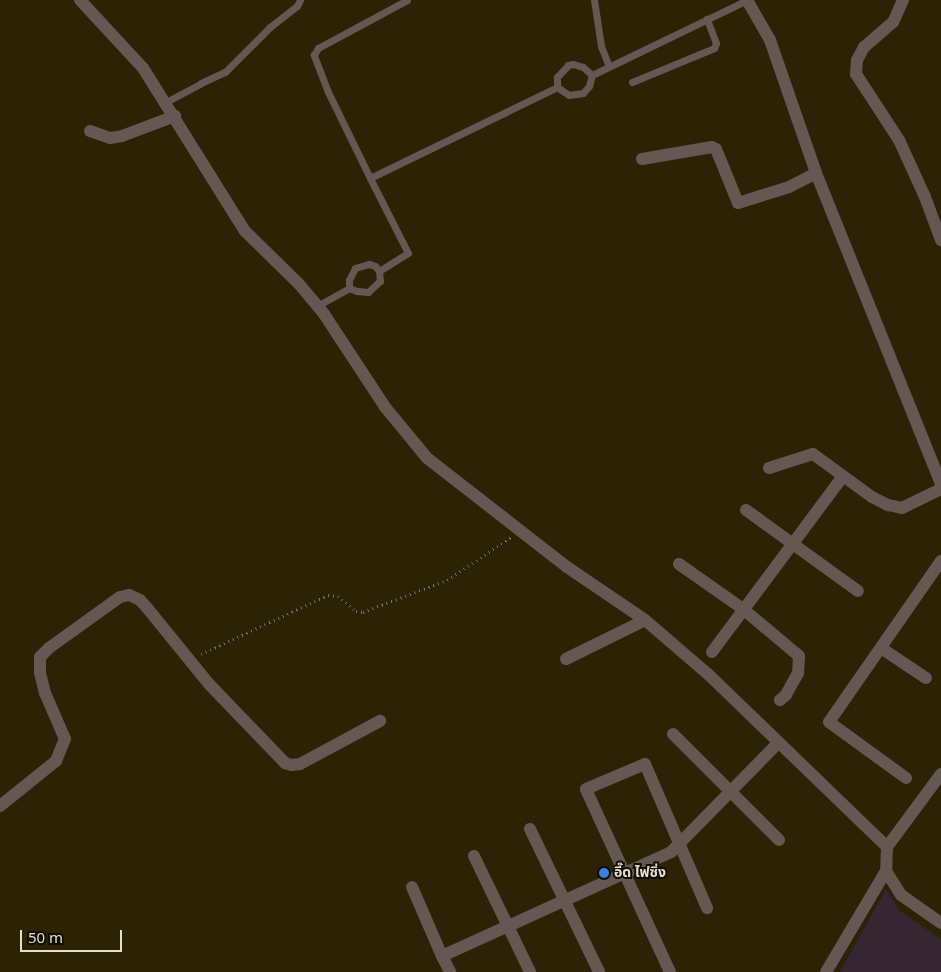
<!DOCTYPE html>
<html>
<head>
<meta charset="utf-8">
<style>
	body { margin:0 }
	#map { position:relative; width:941px; height:972px; overflow:hidden; background:#2c2305; font-family:Georgia,"Noto Sans Thai",serif }
	div>[style] { position:absolute }
	.industrial>* { inset:0; background:#352631 }
	.path>* { height:2.5px; margin-top:-1.25px; transform-origin:0; background:repeating-linear-gradient(90deg,#7a725a 0 1px,transparent 0 5px) }
	.lane>* { height:7px; margin:-3.5px; padding:0 3.5px; transform-origin:3.5px; border-radius:3.5px; background:#655752 }
	.street>* { height:12px; margin:-6px; padding:0 6px; transform-origin:6px; border-radius:6px; background:#655752 }
	.dots>* { width:14px; height:14px; translate:-50% -50%; box-sizing:border-box; border:2px solid #110d03; border-radius:50% }
	span { translate:-50% -50%; white-space:nowrap; text-align:center; line-height:1.15; -webkit-text-stroke:4px #110d03; paint-order:stroke }
	.poi-label { font-size:14px; color:#e4dfce; font-weight:700 }
	.left { translate:0 -50%; text-align:left }
	.scale { position:absolute; left:20px; top:930px; width:102px; height:22px; box-sizing:border-box; border:2px solid #e4dfce; border-top:0; padding-left:6px; font-size:15px; line-height:18px; white-space:nowrap; color:#e4dfce; -webkit-text-stroke:4px #110d03; paint-order:stroke }
</style>
</head>
<body>
<div id="map">
	<div class="industrial">
		<i style="clip-path:polygon(886px 889px,900px 911px,941px 939px,941px 972px,840px 972px)"></i>
	</div>
	<div class="path">
		<i style="left:201px;top:654px;width:140px;rotate:-24.9deg"></i>
		<i style="left:328px;top:595px;width:10px;rotate:6deg"></i>
		<i style="left:338px;top:596px;width:23px;rotate:40deg"></i>
		<i style="left:356px;top:611px;width:7px;rotate:8deg"></i>
		<i style="left:363px;top:612px;width:90px;rotate:-20.9deg"></i>
		<i style="left:447px;top:580px;width:77px;rotate:-33.9deg"></i>
	</div>
	<div class="lane">
		<i style="left:594px;top:0;width:47px;rotate:81.3deg"></i>
		<i style="left:601px;top:46px;width:22px;rotate:69deg"></i>
		<i style="left:632px;top:82px;width:89px;rotate:-22.5deg"></i>
		<i style="left:714px;top:48px;width:5px;rotate:-68deg"></i>
		<i style="left:716px;top:43px;width:26px;rotate:-111deg"></i>
		<i style="left:557px;top:87px;width:10px;rotate:-90deg"></i>
		<i style="left:557px;top:77px;width:16px;rotate:-47deg"></i>
		<i style="left:568px;top:65px;width:5px;rotate:-11deg"></i>
		<i style="left:573px;top:64px;width:10px;rotate:17deg"></i>
		<i style="left:583px;top:67px;width:12px;rotate:42deg"></i>
		<i style="left:166px;top:102px;width:40px;rotate:-28deg"></i>
		<i style="left:201px;top:83px;width:26px;rotate:-25deg"></i>
		<i style="left:225px;top:72px;width:64px;rotate:-45deg"></i>
		<i style="left:270px;top:27px;width:34px;rotate:-38deg"></i>
		<i style="left:297px;top:6px;width:7px;rotate:-63deg"></i>
		<i style="left:370px;top:178px;width:96px;rotate:-116deg"></i>
		<i style="left:328px;top:92px;width:40px;rotate:-111deg"></i>
		<i style="left:314px;top:55px;width:8px;rotate:-60deg"></i>
		<i style="left:318px;top:48px;width:101px;rotate:-28.3deg"></i>
		<i style="left:349px;top:288px;width:8px;rotate:-90deg"></i>
		<i style="left:349px;top:280px;width:13px;rotate:-63deg"></i>
		<i style="left:355px;top:268px;width:15px;rotate:-16deg"></i>
		<i style="left:369px;top:264px;width:6px;rotate:18deg"></i>
		<i style="left:375px;top:266px;width:6px;rotate:51deg"></i>
		<i style="left:317px;top:306px;width:37px;rotate:-29deg"></i>
		<i style="left:349px;top:288px;width:9px;rotate:21deg"></i>
		<i style="left:357px;top:291px;width:11px;rotate:5deg"></i>
		<i style="left:368px;top:292px;width:16px;rotate:-43deg"></i>
		<i style="left:380px;top:281px;width:10px;rotate:-96deg"></i>
		<i style="left:379px;top:271px;width:34px;rotate:-32deg"></i>
		<i style="left:408px;top:253px;width:84px;rotate:-116.9deg"></i>
		<i style="left:370px;top:178px;width:208px;rotate:-25.9deg"></i>
		<i style="left:557px;top:87px;width:14px;rotate:34deg"></i>
		<i style="left:569px;top:95px;width:14px;rotate:-8deg"></i>
		<i style="left:583px;top:93px;width:9px;rotate:-49deg"></i>
		<i style="left:589px;top:86px;width:11px;rotate:-75deg"></i>
		<i style="left:592px;top:75px;width:172px;rotate:-25.8deg"></i>
	</div>
	<div class="street">
		<i style="left:80px;top:0;width:93px;rotate:47.2deg"></i>
		<i style="left:143px;top:68px;width:192px;rotate:58deg"></i>
		<i style="left:245px;top:231px;width:76px;rotate:44.5deg"></i>
		<i style="left:299px;top:284px;width:39px;rotate:50deg"></i>
		<i style="left:324px;top:314px;width:111px;rotate:56.7deg"></i>
		<i style="left:385px;top:407px;width:66px;rotate:50.5deg"></i>
		<i style="left:427px;top:458px;width:177px;rotate:37.9deg"></i>
		<i style="left:567px;top:567px;width:94px;rotate:34.2deg"></i>
		<i style="left:645px;top:620px;width:84px;rotate:40.7deg"></i>
		<i style="left:709px;top:675px;width:248px;rotate:44deg"></i>
		<i style="left:887px;top:847px;width:24px;rotate:92deg"></i>
		<i style="left:886px;top:871px;width:28px;rotate:58deg"></i>
		<i style="left:901px;top:895px;width:49px;rotate:35deg"></i>
		<i style="left:747px;top:0;width:46px;rotate:60.1deg"></i>
		<i style="left:770px;top:40px;width:141px;rotate:70.9deg"></i>
		<i style="left:816px;top:173px;width:335px;rotate:68.1deg"></i>
		<i style="left:903px;top:0;width:24px;rotate:114deg"></i>
		<i style="left:893px;top:22px;width:38px;rotate:139deg"></i>
		<i style="left:864px;top:47px;width:15px;rotate:118deg"></i>
		<i style="left:857px;top:60px;width:14px;rotate:94deg"></i>
		<i style="left:856px;top:74px;width:79px;rotate:56.9deg"></i>
		<i style="left:899px;top:140px;width:63px;rotate:65.5deg"></i>
		<i style="left:925px;top:197px;width:46px;rotate:69.6deg"></i>
		<i style="left:90px;top:131px;width:21px;rotate:19deg"></i>
		<i style="left:110px;top:138px;width:12px;rotate:-9deg"></i>
		<i style="left:122px;top:136px;width:57px;rotate:-20.7deg"></i>
		<i style="left:642px;top:159px;width:71px;rotate:-9.7deg"></i>
		<i style="left:712px;top:147px;width:4px;rotate:27deg"></i>
		<i style="left:716px;top:149px;width:58px;rotate:67.8deg"></i>
		<i style="left:738px;top:203px;width:53px;rotate:-17.4deg"></i>
		<i style="left:789px;top:187px;width:30px;rotate:-27deg"></i>
		<i style="left:769px;top:468px;width:46px;rotate:-17.7deg"></i>
		<i style="left:813px;top:454px;width:73px;rotate:36.1deg"></i>
		<i style="left:872px;top:497px;width:18px;rotate:27deg"></i>
		<i style="left:888px;top:505px;width:14px;rotate:12deg"></i>
		<i style="left:902px;top:508px;width:43px;rotate:-26deg"></i>
		<i style="left:746px;top:510px;width:138px;rotate:35.9deg"></i>
		<i style="left:679px;top:564px;width:78px;rotate:35.1deg"></i>
		<i style="left:743px;top:609px;width:73px;rotate:40deg"></i>
		<i style="left:799px;top:656px;width:17px;rotate:93deg"></i>
		<i style="left:798px;top:673px;width:25px;rotate:119deg"></i>
		<i style="left:786px;top:695px;width:8px;rotate:140deg"></i>
		<i style="left:881px;top:648px;width:54px;rotate:33.7deg"></i>
		<i style="left:712px;top:652px;width:219px;rotate:-53.3deg"></i>
		<i style="left:566px;top:659px;width:88px;rotate:-26.3deg"></i>
		<i style="left:673px;top:734px;width:150px;rotate:45deg"></i>
		<i style="left:906px;top:778px;width:95px;rotate:-144deg"></i>
		<i style="left:829px;top:722px;width:196px;rotate:-55.2deg"></i>
		<i style="left:0;top:806px;width:72px;rotate:-38.8deg"></i>
		<i style="left:56px;top:761px;width:24px;rotate:-68deg"></i>
		<i style="left:65px;top:739px;width:50px;rotate:-113.5deg"></i>
		<i style="left:45px;top:693px;width:21px;rotate:-104deg"></i>
		<i style="left:40px;top:673px;width:16px;rotate:-90deg"></i>
		<i style="left:40px;top:657px;width:13px;rotate:-45deg"></i>
		<i style="left:49px;top:648px;width:87px;rotate:-35.7deg"></i>
		<i style="left:120px;top:597px;width:9px;rotate:-13deg"></i>
		<i style="left:129px;top:595px;width:12px;rotate:24deg"></i>
		<i style="left:140px;top:600px;width:12px;rotate:48deg"></i>
		<i style="left:148px;top:609px;width:97px;rotate:50.9deg"></i>
		<i style="left:209px;top:684px;width:110px;rotate:46.1deg"></i>
		<i style="left:285px;top:763px;width:7px;rotate:16deg"></i>
		<i style="left:292px;top:765px;width:8px;rotate:-7deg"></i>
		<i style="left:300px;top:764px;width:91px;rotate:-28.3deg"></i>
		<i style="left:530px;top:829px;width:159px;rotate:64.2deg"></i>
		<i style="left:887px;top:847px;width:91px;rotate:-53.5deg"></i>
		<i style="left:474px;top:856px;width:129px;rotate:64.2deg"></i>
		<i style="left:412px;top:887px;width:75px;rotate:66.5deg"></i>
		<i style="left:442px;top:956px;width:252px;rotate:-24.4deg"></i>
		<i style="left:671px;top:852px;width:153px;rotate:-45.5deg"></i>
		<i style="left:442px;top:956px;width:18px;rotate:63deg"></i>
		<i style="left:670px;top:972px;width:201px;rotate:-114.7deg"></i>
		<i style="left:586px;top:789px;width:64px;rotate:-23deg"></i>
		<i style="left:645px;top:764px;width:157px;rotate:66.7deg"></i>
		<i style="left:826px;top:972px;width:117px;rotate:-59.3deg"></i>
	</div>
	<div class="dots">
		<i style="left:604px;top:873px;background:#3f7fe0"></i>
	</div>
	<div class="poi-label">
		<span class="left" style="left:614px;top:873px">อี๊ด ไฟซิ่ง</span>
	</div>
	<div class="scale">50 m</div>
</div>
</body>
</html>
